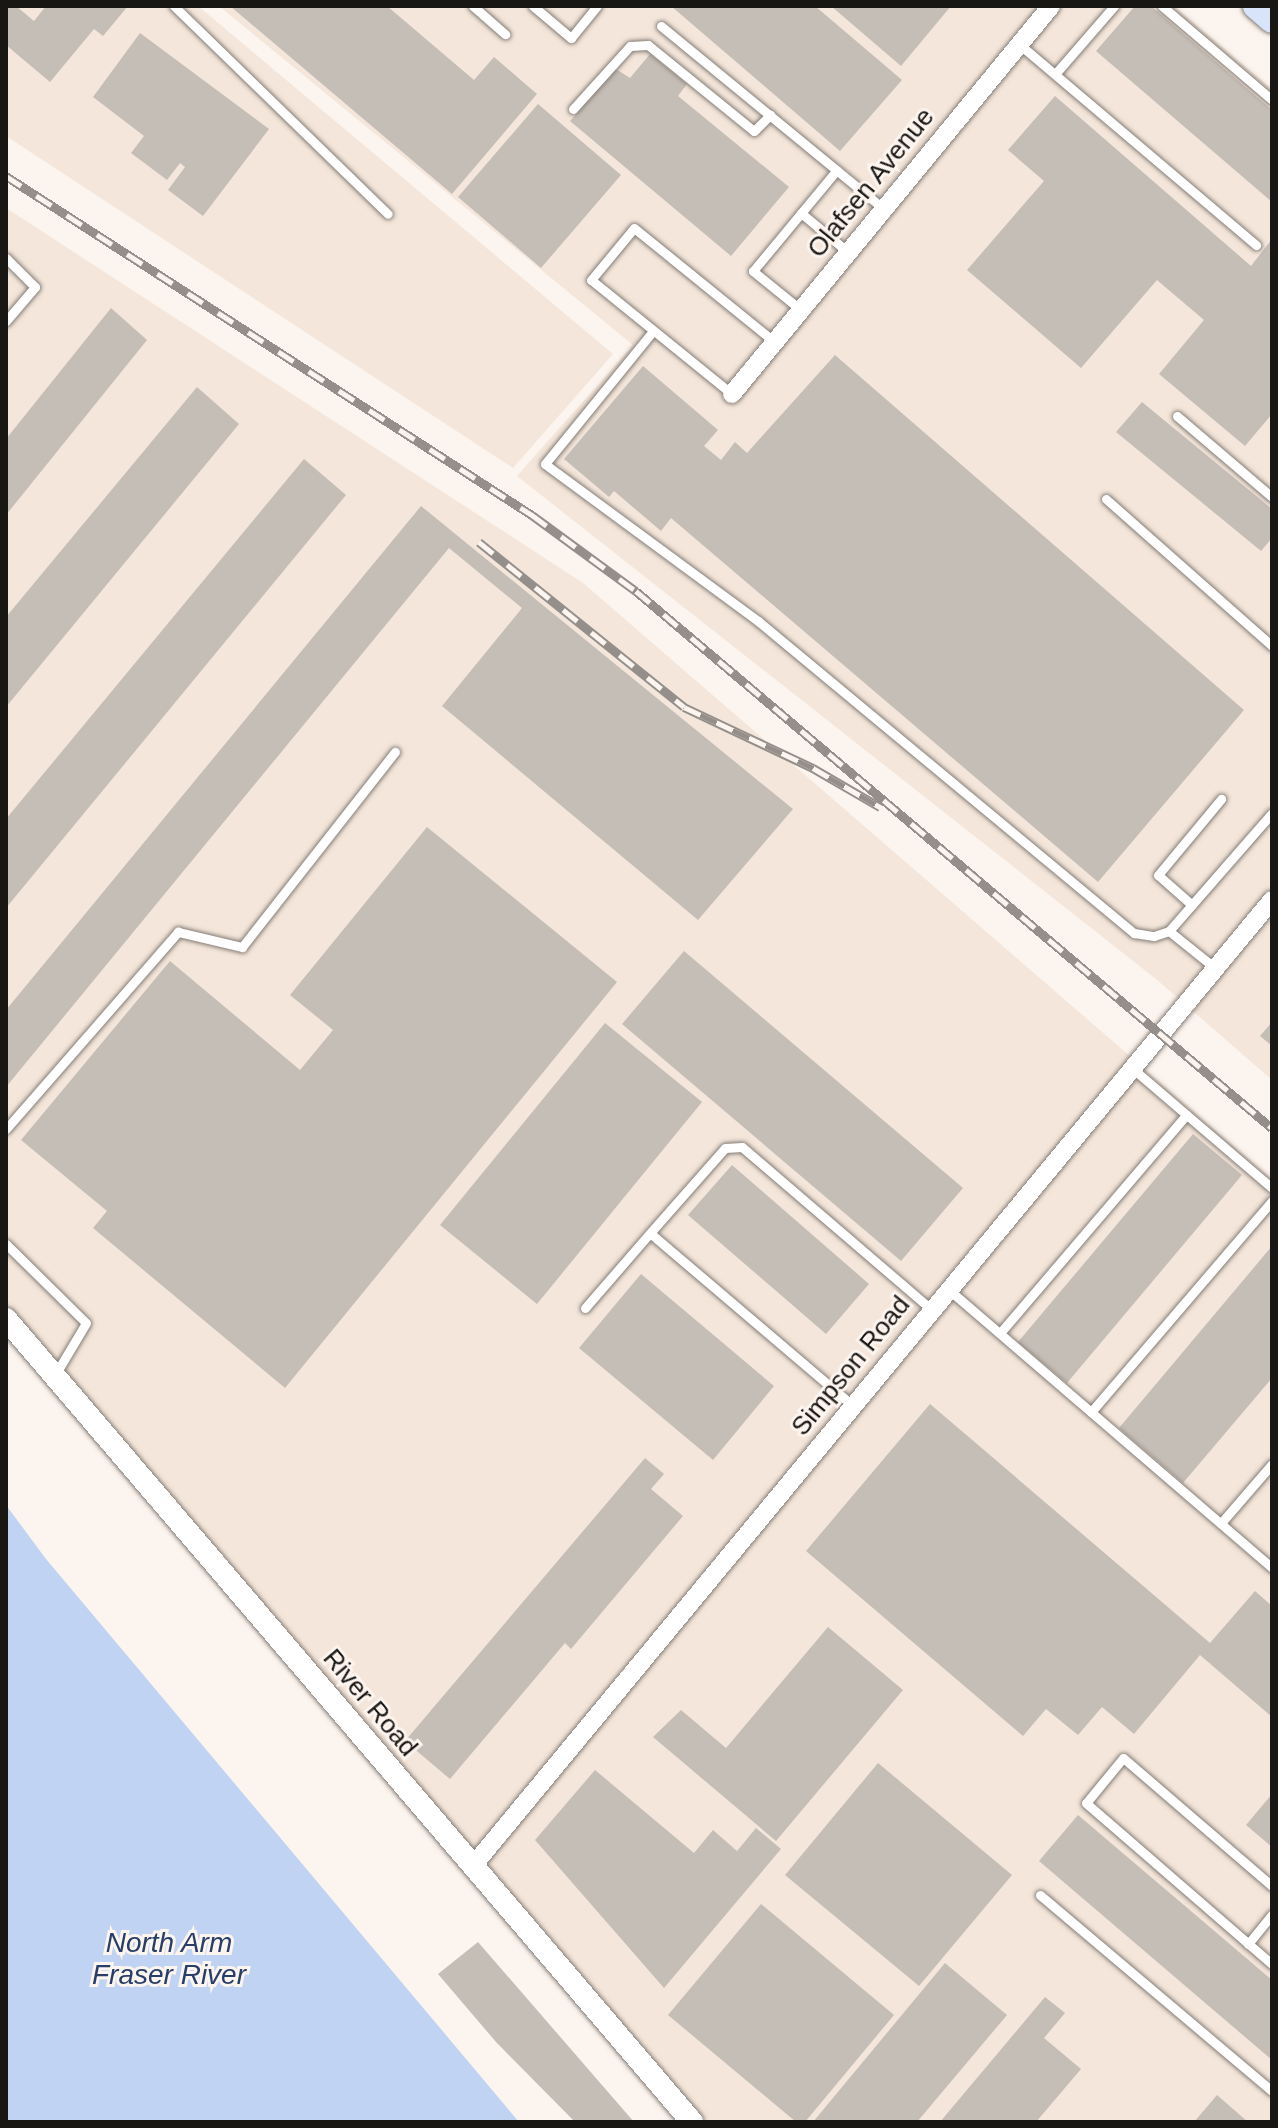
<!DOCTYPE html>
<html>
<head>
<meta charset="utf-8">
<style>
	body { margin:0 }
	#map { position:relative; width:1278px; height:2128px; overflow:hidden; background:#fcf4ee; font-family:Helvetica,sans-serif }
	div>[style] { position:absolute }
	.built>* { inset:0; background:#f4e6da }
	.water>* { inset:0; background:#c1d3f2 }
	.building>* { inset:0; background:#c5beb7 }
	.roads { filter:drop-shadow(0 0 2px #847d77) drop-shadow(0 0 2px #847d77) }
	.service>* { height:9px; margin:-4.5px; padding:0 4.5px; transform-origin:4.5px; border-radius:4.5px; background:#fff }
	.minor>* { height:18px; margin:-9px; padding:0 9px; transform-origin:9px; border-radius:9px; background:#fff }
	.tertiary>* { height:22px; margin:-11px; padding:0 11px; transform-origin:11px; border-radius:11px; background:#fff }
	.secondary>* { height:26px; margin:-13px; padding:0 13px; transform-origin:13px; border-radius:13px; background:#d8e4fa }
	.rail>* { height:9px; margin-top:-4.5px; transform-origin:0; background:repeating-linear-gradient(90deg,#fcf4ee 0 18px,#948f8a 0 36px); box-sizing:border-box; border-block:2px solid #948f8a }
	span { translate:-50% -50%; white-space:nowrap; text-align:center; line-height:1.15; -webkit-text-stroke:6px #fcf4ee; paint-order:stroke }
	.street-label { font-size:26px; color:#191714 }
	.water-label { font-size:28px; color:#273e68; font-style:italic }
	.frame { position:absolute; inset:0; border:8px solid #191714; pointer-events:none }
</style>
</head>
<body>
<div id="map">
	<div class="built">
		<i style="clip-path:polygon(6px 6px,198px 6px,613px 354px,513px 468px,6px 136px)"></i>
		<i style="clip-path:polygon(219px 6px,1174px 6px,1272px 89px,1272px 1080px,1156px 979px,517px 476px,633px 345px)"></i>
		<i style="clip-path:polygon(6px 208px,583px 583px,1272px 1179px,1272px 2122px,692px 2122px,6px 1319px)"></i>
	</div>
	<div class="water">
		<i style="clip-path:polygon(6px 1505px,46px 1559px,519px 2122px,6px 2122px)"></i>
	</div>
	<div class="building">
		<i style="clip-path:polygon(6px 6px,16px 6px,34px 21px,46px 6px,128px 6px,103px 36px,94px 29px,50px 82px,6px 45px)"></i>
		<i style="clip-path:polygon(230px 6px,387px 6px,474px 80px,494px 57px,537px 94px,452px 194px)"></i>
		<i style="clip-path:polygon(671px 6px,815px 6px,902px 80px,840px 151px)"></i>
		<i style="clip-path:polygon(831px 6px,951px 6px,901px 66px)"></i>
		<i style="clip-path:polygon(1135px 6px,1151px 6px,1272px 110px,1272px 202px,1096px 51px)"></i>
		<i style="clip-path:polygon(140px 33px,269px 129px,203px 216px,168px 190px,185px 167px,180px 163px,167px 180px,131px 153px,144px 136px,93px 97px)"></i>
		<i style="clip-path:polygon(650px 54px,687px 84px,678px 96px,789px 187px,731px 256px,570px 121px,616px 69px,630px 78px)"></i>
		<i style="clip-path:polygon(1055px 96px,1251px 266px,1272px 239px,1272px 414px,1245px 446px,1159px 374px,1204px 320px,1157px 280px,1081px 368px,967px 270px,1044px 181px,1008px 150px)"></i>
		<i style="clip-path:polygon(538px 104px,621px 175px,541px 268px,458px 197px)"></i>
		<i style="clip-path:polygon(111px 308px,147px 340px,6px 515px,6px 439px)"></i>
		<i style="clip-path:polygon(835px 355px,1244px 710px,1098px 882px,671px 518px,661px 531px,614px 491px,609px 497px,564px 459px,643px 366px,718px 430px,704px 446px,721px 460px,735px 442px,747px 453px)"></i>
		<i style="clip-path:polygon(197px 387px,239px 424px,6px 707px,6px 617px)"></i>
		<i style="clip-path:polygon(1142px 402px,1272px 509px,1272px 538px,1261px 551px,1116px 432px)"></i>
		<i style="clip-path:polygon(304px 459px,346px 495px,6px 908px,6px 819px)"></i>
		<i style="clip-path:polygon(421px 506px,793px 809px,698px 920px,442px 706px,522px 608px,449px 548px,6px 1087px,6px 1010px)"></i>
		<i style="clip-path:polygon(427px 827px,617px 982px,285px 1388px,93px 1228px,107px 1211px,21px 1140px,170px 961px,300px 1070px,333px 1030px,290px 995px)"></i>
		<i style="clip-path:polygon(684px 951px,963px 1188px,901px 1261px,622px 1024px)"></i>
		<i style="clip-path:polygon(1272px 1022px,1272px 1046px,1260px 1036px)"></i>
		<i style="clip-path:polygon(605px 1023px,702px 1102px,537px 1304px,440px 1225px)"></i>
		<i style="clip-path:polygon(1193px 1134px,1242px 1175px,1067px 1383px,1018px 1342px)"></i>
		<i style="clip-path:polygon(732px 1165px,869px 1284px,826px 1334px,688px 1215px)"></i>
		<i style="clip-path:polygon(1272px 1246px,1272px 1378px,1183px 1483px,1119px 1428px)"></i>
		<i style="clip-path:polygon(641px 1274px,774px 1386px,713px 1460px,579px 1348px)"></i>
		<i style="clip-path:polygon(930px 1404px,1210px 1643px,1255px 1591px,1272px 1606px,1272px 1717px,1200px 1655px,1134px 1734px,1102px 1707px,1078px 1735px,1046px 1709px,1023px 1736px,806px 1551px)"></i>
		<i style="clip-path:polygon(645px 1458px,664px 1474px,651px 1489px,683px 1516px,571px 1649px,565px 1643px,450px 1779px,405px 1741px)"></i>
		<i style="clip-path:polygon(828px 1627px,903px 1690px,776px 1841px,653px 1737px,681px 1710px,726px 1748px)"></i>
		<i style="clip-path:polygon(878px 1763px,1012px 1875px,919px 1986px,785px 1875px)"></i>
		<i style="clip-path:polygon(595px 1770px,694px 1853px,713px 1830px,737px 1851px,756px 1828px,781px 1849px,664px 1988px,535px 1840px)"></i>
		<i style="clip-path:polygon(1272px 1794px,1272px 1847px,1246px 1825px)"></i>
		<i style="clip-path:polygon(1078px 1815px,1272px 1980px,1272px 2060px,1039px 1861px)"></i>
		<i style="clip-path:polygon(761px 1904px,894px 2015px,805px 2122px,796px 2122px,668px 2015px)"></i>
		<i style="clip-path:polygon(478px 1942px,634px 2122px,575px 2122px,496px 2042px,438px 1974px)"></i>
		<i style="clip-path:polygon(945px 1963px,1007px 2015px,917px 2122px,813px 2122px)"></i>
		<i style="clip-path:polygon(1045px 1997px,1065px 2013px,1044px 2038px,1081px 2069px,1036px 2122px,940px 2122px)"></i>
		<i style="clip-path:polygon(1217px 2095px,1248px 2122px,1194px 2122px)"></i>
	</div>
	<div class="roads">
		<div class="service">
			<i style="left:174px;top:6px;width:298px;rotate:44.2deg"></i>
			<i style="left:473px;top:6px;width:43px;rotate:41.2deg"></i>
			<i style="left:533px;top:6px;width:50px;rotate:40.1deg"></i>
			<i style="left:571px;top:38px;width:41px;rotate:-50.9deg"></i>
			<i style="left:1162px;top:6px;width:145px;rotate:40.5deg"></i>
			<i style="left:661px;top:26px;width:288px;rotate:39.4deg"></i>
			<i style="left:1019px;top:44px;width:311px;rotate:40.3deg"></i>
			<i style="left:1056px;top:73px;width:89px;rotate:-49.1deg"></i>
			<i style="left:573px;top:109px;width:85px;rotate:-47.9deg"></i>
			<i style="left:630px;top:46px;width:18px;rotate:-3deg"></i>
			<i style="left:648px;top:45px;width:136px;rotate:39.1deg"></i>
			<i style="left:754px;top:131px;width:23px;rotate:-45deg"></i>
			<i style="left:801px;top:213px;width:61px;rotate:39.7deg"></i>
			<i style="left:6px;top:258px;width:41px;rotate:45deg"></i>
			<i style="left:35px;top:287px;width:45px;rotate:130.5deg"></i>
			<i style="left:801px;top:310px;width:62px;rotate:-140.9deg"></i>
			<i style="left:753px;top:271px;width:131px;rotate:-50.3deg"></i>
			<i style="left:653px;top:331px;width:171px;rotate:129.1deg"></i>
			<i style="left:545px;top:464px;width:265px;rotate:36.4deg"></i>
			<i style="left:758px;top:621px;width:489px;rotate:39.7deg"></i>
			<i style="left:1134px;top:933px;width:20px;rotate:9deg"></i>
			<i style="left:1154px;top:936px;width:16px;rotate:-18deg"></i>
			<i style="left:1169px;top:931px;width:59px;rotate:38.8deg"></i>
			<i style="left:732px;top:394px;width:181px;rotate:-141deg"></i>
			<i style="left:591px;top:280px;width:67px;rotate:-50.4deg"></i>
			<i style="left:634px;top:228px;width:181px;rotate:39deg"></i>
			<i style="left:1177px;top:416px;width:125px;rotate:40.5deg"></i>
			<i style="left:1106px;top:499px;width:222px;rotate:41.5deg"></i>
			<i style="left:1192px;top:905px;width:45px;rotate:-138.6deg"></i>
			<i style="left:1158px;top:875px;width:99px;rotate:-50.3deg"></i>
			<i style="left:1169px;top:931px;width:157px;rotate:-48.9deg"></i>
			<i style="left:1132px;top:1068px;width:184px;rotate:40.6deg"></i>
			<i style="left:6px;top:1129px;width:262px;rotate:-48.9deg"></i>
			<i style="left:178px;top:932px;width:66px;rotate:13.2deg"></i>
			<i style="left:242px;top:947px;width:248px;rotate:-51.9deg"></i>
			<i style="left:650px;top:1233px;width:113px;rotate:-48.6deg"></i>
			<i style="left:725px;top:1148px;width:17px;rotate:-3deg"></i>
			<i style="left:742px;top:1147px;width:249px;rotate:40.6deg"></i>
			<i style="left:6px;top:1244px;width:112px;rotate:44.6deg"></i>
			<i style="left:86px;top:1323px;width:61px;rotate:120.8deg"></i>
			<i style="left:948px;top:1289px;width:428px;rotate:40.7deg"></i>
			<i style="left:585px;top:1308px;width:99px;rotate:-49.1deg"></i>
			<i style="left:650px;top:1233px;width:265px;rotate:40.4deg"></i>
			<i style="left:1000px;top:1333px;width:287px;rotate:-49.5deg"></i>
			<i style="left:1091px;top:1412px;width:278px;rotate:-49.4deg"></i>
			<i style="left:1221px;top:1523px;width:78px;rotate:-49.2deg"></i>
			<i style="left:1272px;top:1886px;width:196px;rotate:-139.3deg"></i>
			<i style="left:1123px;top:1758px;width:58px;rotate:129.4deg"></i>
			<i style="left:1086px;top:1803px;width:246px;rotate:40.9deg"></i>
			<i style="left:1040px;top:1895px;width:304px;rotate:40.2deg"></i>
			<i style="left:1248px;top:1944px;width:38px;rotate:-51deg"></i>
		</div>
		<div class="minor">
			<i style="left:732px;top:394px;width:502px;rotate:-50.57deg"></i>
			<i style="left:472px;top:1867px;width:1255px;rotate:-50.4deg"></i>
		</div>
		<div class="tertiary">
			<i style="left:6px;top:1319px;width:1056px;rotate:49.49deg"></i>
		</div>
		<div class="secondary">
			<i style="left:1256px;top:6px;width:21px;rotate:41deg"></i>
		</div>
	</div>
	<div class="rail">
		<i style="left:6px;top:176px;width:626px;rotate:32.8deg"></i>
		<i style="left:532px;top:515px;width:129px;rotate:36.2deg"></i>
		<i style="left:636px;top:591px;width:832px;rotate:40.18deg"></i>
		<i style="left:479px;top:542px;width:263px;rotate:38.8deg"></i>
		<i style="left:684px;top:707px;width:143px;rotate:25.3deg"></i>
		<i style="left:813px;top:768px;width:78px;rotate:30.2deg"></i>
	</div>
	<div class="street-label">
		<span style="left:871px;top:183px;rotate:-51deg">Olafsen Avenue</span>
		<span style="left:851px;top:1366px;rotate:-51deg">Simpson Road</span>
		<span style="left:370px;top:1703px;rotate:50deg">River Road</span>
	</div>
	<div class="water-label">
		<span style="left:169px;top:1959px">North Arm<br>Fraser River</span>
	</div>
	<div class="frame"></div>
</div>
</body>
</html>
